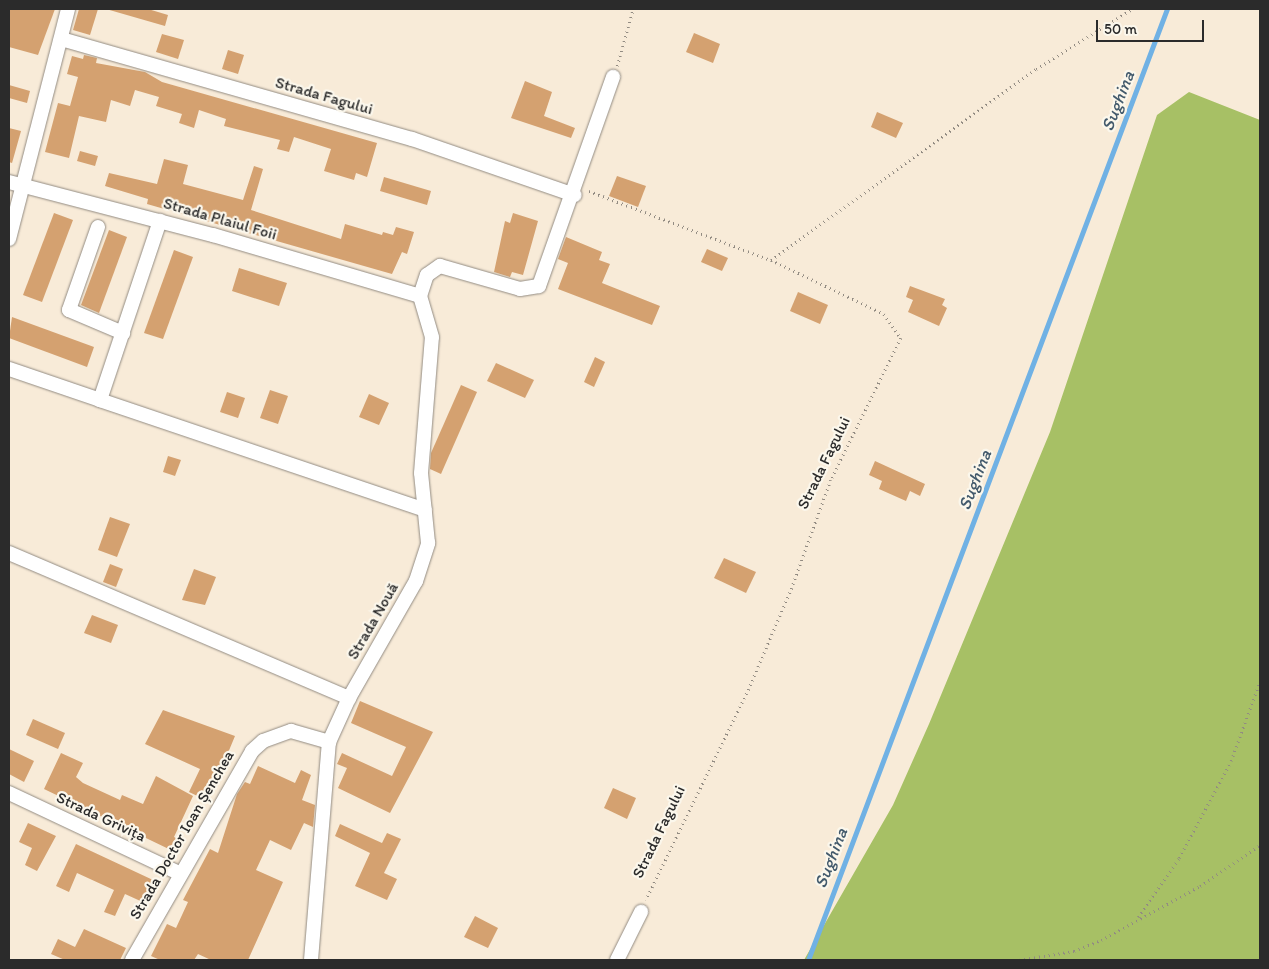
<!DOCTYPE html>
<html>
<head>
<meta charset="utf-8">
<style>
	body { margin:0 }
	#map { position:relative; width:1269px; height:969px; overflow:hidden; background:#f8ebd8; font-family:Itim,sans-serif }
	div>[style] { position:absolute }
	.green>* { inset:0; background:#a7c065 }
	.stream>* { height:4.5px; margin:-2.25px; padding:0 2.25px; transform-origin:2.25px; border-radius:2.25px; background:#70b1e4 }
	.building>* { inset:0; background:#d4a170 }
	.path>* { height:2.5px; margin-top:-1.25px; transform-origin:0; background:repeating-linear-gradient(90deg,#928b82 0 1px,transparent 0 5px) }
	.roads { filter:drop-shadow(0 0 1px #928b82) drop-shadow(0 0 1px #928b82) }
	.minor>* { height:14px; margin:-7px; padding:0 7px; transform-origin:7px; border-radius:7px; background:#fff }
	span { translate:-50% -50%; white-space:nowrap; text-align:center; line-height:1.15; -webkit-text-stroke:4.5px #fbf7ec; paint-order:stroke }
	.street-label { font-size:16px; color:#2b2b2b }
	.water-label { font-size:18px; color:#435a6c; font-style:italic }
	.frame { position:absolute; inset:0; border:10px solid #2b2b2b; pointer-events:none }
	.scale { position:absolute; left:1096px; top:20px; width:108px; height:22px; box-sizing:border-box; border:2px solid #2b2b2b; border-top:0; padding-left:6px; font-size:15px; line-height:18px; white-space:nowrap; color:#2b2b2b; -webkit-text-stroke:4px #fbf7ec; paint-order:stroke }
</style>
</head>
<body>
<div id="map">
	<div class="green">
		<i style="clip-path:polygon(1189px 92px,1260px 120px,1260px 960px,804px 960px,893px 805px,929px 724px,1050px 432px,1157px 115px)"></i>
	</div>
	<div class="stream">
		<i style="left:808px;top:960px;width:1017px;rotate:-69.32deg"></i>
	</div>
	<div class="building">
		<i style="clip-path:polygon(9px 9px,55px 9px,38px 55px,9px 47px)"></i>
		<i style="clip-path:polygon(79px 9px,98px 9px,90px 35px,73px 30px)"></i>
		<i style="clip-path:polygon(106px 9px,148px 9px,168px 15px,165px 26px)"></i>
		<i style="clip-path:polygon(694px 33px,720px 44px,713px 63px,686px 52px)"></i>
		<i style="clip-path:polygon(162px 34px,184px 40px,178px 59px,156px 52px)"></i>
		<i style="clip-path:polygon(228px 50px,244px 55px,238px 74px,222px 69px)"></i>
		<i style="clip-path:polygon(84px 55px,97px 58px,96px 63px,145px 72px,162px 82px,377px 143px,367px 177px,356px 173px,354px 180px,324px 171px,331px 149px,294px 137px,289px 152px,277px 149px,280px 140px,224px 126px,226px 119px,199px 110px,194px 128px,179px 123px,182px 114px,156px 106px,159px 97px,135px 90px,130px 106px,111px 100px,106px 122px,79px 116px,69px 158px,45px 152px,58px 103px,70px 106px,78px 77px,67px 74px,72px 56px,83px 59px)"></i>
		<i style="clip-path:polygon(525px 81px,552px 92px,544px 116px,575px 128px,571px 138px,511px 118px)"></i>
		<i style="clip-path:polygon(9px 85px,30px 91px,27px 103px,9px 98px)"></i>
		<i style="clip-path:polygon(877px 112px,903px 123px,896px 138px,871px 127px)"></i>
		<i style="clip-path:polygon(9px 128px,21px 131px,12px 163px,9px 162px)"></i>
		<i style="clip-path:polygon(80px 151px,98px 156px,95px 166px,77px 161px)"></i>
		<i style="clip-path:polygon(164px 159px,188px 165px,183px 184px,243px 200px,254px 166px,263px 169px,251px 210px,341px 239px,345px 224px,382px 235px,383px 232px,393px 235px,396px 227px,414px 232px,407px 254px,402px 252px,392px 274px,147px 204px,148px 199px,105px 186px,109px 173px,157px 184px)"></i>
		<i style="clip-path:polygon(617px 176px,646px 186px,638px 207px,609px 196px)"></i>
		<i style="clip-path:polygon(384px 177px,431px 191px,427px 205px,380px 191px)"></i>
		<i style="clip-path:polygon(54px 213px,73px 220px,42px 302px,23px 295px)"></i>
		<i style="clip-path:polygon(513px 213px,538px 221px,523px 275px,512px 272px,510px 277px,494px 272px,505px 221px,510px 223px)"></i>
		<i style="clip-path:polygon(109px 230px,127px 237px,99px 313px,81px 305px)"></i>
		<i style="clip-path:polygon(566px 237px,602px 252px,599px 260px,610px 264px,602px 283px,660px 306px,652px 325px,558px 289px,568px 263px,558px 259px)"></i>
		<i style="clip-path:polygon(707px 249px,728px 258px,722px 271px,701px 262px)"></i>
		<i style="clip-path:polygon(174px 250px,193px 257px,163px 339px,144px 333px)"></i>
		<i style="clip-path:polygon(239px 268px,287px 283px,279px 306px,232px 291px)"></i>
		<i style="clip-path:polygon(910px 286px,945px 299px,942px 305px,947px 308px,939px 326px,908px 312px,913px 300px,906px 297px)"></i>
		<i style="clip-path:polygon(798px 292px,828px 305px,820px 324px,790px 311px)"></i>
		<i style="clip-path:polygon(12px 317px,94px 347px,87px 367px,9px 338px)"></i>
		<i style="clip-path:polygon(595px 357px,605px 362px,594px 387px,584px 382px)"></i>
		<i style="clip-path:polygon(496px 363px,534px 380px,525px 398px,487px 381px)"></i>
		<i style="clip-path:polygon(461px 385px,477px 392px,441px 474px,430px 469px,431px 453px)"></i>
		<i style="clip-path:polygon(270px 390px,288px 396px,278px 424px,260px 418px)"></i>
		<i style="clip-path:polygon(227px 392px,245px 398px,238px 418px,220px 412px)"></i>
		<i style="clip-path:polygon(369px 394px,389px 403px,379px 425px,359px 417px)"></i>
		<i style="clip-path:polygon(168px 456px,181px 460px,175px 476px,163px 472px)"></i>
		<i style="clip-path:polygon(875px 461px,925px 484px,920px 496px,910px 491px,906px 501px,879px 489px,882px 481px,869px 475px)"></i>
		<i style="clip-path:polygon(110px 517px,130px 524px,117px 557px,98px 550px)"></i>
		<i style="clip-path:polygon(724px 558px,756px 572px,746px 593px,714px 578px)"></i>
		<i style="clip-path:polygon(110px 564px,123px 569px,116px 587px,103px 582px)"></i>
		<i style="clip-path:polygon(194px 569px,216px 577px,205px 605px,182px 600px)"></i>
		<i style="clip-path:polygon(92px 615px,118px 625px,111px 643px,84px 633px)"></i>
		<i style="clip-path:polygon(360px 701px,433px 732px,390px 813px,338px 788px,347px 768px,337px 764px,342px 753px,392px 776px,406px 747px,351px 723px)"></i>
		<i style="clip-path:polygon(163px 710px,235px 736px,208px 801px,189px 792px,200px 769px,145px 744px)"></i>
		<i style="clip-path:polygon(33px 719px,65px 733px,58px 749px,26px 735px)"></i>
		<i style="clip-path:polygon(9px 749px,34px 761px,24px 782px,9px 774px)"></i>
		<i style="clip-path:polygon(61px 753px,83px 763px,76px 777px,83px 783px,120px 800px,122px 795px,143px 804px,156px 776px,193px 796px,174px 837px,180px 840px,175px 852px,44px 789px)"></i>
		<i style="clip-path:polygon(258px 766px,295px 783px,301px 770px,311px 775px,302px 800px,315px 805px,313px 827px,304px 823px,291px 850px,270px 840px,256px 870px,283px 882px,248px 960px,211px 960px,198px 954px,194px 960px,160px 960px,151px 956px,167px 924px,176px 928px,188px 902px,183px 900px,210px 849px,218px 853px,237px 794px,245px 782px,250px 784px)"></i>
		<i style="clip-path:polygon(613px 788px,636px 798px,627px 819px,604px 808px)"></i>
		<i style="clip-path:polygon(28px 823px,56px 836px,37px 871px,25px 865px,32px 848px,19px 842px)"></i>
		<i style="clip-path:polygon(340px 824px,382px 843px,387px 833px,401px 839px,384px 873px,397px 879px,387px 900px,355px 886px,370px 853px,335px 836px)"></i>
		<i style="clip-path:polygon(76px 844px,153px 880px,147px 904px,125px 894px,115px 916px,104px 912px,114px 890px,77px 873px,69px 892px,56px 886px)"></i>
		<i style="clip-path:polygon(475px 916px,498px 928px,488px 948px,464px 937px)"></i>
		<i style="clip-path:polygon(84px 929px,126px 948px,120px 960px,65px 960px,51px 954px,58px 939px,75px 947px)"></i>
	</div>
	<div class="path">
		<i style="left:617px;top:66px;width:59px;rotate:-74.3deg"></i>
		<i style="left:589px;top:191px;width:195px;rotate:20.8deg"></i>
		<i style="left:771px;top:260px;width:125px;rotate:25.5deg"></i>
		<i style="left:884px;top:314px;width:29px;rotate:55deg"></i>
		<i style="left:901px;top:338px;width:158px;rotate:116.2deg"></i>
		<i style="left:831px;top:480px;width:115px;rotate:109.9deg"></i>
		<i style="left:792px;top:588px;width:110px;rotate:113.1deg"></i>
		<i style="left:749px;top:689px;width:235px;rotate:116deg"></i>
		<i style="left:771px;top:260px;width:327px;rotate:-35.8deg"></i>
		<i style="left:1036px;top:69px;width:113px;rotate:-32deg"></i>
		<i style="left:1138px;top:917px;width:72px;rotate:-55.2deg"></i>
		<i style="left:1179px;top:858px;width:110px;rotate:-61.8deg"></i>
		<i style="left:1231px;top:761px;width:85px;rotate:-70.1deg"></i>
		<i style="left:1019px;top:960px;width:56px;rotate:-9.3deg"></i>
		<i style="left:1074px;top:951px;width:29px;rotate:-22deg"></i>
		<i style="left:1101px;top:940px;width:113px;rotate:-28.6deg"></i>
		<i style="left:1200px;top:886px;width:73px;rotate:-34.3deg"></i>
	</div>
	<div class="roads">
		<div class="minor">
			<i style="left:61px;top:39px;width:365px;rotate:15.9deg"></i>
			<i style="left:412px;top:139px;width:172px;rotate:19deg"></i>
			<i style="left:9px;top:182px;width:211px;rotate:14.6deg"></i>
			<i style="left:213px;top:235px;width:216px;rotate:16.4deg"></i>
			<i style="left:98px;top:227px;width:88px;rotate:109.3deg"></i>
			<i style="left:69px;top:310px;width:59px;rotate:23.1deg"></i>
			<i style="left:9px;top:239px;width:237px;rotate:-75.6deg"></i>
			<i style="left:420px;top:296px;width:22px;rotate:-72deg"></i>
			<i style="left:427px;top:275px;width:16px;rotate:-35deg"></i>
			<i style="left:440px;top:266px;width:83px;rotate:16deg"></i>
			<i style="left:520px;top:289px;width:19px;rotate:-9deg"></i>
			<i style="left:539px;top:286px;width:222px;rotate:-70.5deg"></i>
			<i style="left:9px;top:369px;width:96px;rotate:18.8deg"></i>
			<i style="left:100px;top:400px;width:189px;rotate:-71.5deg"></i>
			<i style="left:100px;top:400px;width:343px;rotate:18.7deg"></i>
			<i style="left:9px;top:553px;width:370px;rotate:23.1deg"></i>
			<i style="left:9px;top:793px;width:188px;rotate:25.2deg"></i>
			<i style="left:132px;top:960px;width:241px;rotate:-60.1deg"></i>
			<i style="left:252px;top:751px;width:15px;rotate:-42deg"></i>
			<i style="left:263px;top:741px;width:30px;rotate:-20deg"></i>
			<i style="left:291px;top:731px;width:40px;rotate:16deg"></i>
			<i style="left:311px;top:960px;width:219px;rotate:-85.3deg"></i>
			<i style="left:329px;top:742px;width:48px;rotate:-65.6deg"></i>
			<i style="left:349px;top:698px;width:135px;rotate:-60.2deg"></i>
			<i style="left:416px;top:581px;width:40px;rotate:-72deg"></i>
			<i style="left:428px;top:543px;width:70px;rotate:-95.7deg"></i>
			<i style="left:421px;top:473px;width:136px;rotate:-85.4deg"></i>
			<i style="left:432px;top:337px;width:43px;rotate:-106.3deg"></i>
			<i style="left:617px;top:960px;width:54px;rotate:-63.4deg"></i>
		</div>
	</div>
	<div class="street-label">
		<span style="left:324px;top:96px;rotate:16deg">Strada Fagului</span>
		<span style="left:220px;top:219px;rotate:16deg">Strada Plaiul Foii</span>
		<span style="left:824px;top:463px;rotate:-64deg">Strada Fagului</span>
		<span style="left:373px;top:621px;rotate:-60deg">Strada Nouă</span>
		<span style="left:101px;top:817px;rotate:25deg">Strada Grivița</span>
		<span style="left:659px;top:832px;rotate:-64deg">Strada Fagului</span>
		<span style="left:182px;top:835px;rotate:-60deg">Strada Doctor Ioan Șenchea</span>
	</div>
	<div class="water-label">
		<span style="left:1118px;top:101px;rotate:-69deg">Sughina</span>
		<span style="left:975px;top:480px;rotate:-69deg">Sughina</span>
		<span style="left:831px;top:858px;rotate:-69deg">Sughina</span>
	</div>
	<div class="frame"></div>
	<div class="scale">50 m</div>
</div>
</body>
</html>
